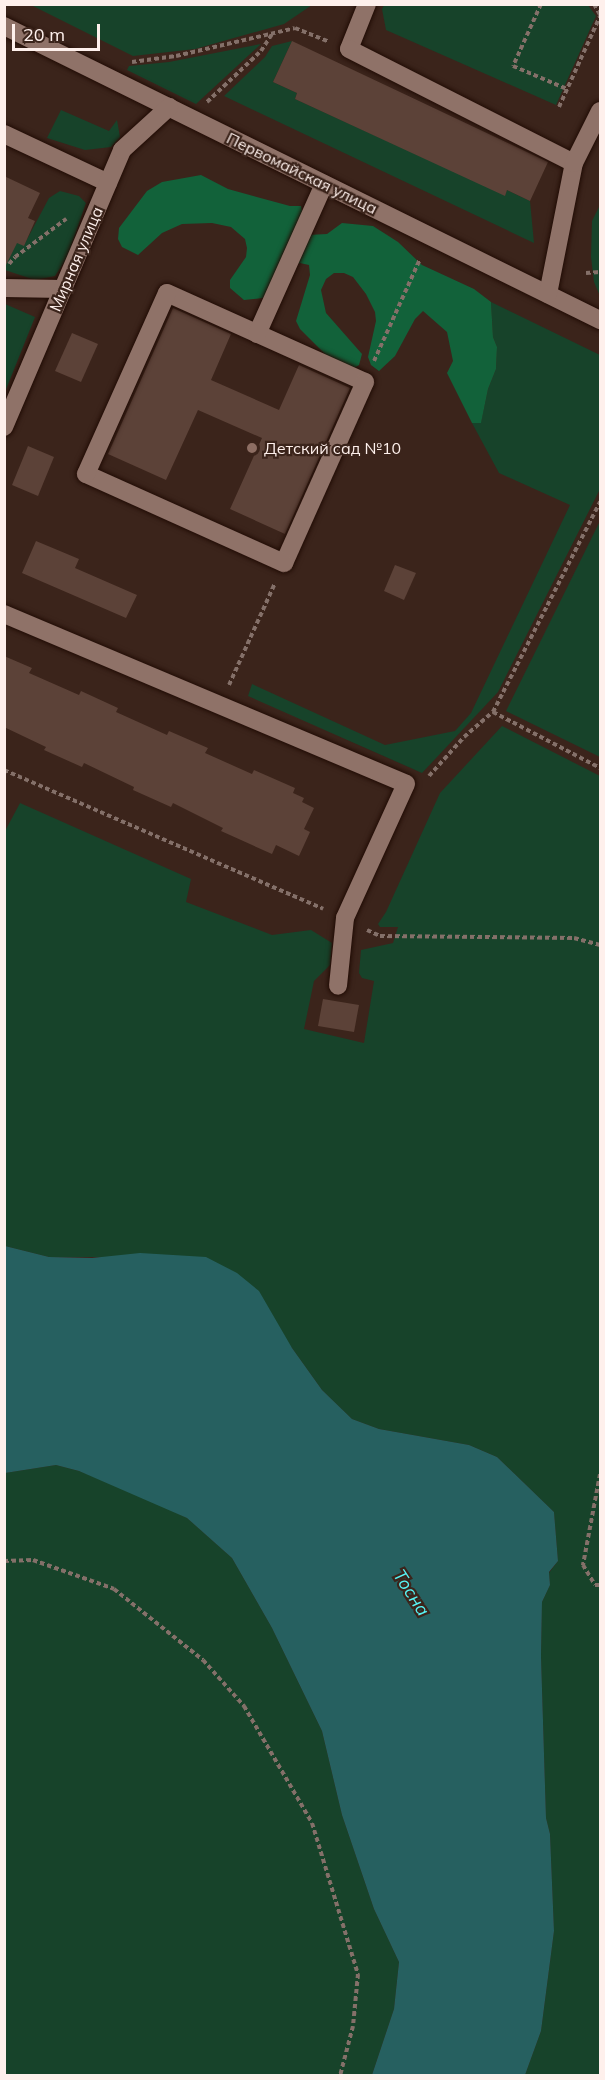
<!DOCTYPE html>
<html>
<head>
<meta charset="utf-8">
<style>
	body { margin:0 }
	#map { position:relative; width:605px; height:2080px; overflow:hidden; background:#3b241b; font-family:Mulish,sans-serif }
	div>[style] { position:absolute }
	.green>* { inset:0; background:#17432a }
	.forest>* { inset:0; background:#12623a }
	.water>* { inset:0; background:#266060 }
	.building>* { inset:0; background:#5c4238 }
	.path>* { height:4px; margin-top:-2px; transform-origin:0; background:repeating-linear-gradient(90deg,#847069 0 4.5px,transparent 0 7.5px) }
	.roads { filter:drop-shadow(0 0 2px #210c05) drop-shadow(0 0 2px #210c05) }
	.minor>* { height:18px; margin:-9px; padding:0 9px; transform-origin:9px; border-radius:9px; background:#8f7268 }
	.dots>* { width:16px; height:16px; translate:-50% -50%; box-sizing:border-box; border:3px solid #3b241b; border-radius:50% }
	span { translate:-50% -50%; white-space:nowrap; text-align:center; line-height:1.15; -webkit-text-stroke:4.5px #3b241b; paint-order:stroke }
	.street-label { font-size:16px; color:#fef0ec }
	.poi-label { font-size:16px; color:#fef0ec }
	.left { translate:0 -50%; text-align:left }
	.water-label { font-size:18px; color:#57f3f4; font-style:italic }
	.frame { position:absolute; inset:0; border:6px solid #fef0ec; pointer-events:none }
	.scale { position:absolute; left:12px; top:24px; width:88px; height:27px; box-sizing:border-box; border:3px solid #fef0ec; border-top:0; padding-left:8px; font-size:18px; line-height:21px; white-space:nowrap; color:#fef0ec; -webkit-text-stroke:4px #3b241b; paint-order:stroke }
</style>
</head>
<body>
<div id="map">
	<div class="green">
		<i style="clip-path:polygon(31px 5px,312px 5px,284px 24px,195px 49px,133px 56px)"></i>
		<i style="clip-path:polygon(384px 5px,588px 5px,596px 16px,556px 105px,386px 30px,382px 9px)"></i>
		<i style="clip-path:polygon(292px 41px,273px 82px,297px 93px,295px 99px,505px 195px,507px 190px,530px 201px,534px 243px,224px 96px,265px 57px,272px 46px)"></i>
		<i style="clip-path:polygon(261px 44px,196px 104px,127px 70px,129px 66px,169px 62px)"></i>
		<i style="clip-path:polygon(61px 110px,109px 131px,117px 120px,120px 137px,111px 147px,85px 150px,47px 138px)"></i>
		<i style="clip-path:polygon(60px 191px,79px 196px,86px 203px,67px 258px,55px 276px,35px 280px,5px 270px,5px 242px,10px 240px,24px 245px,49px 198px)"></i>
		<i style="clip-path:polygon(600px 205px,600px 296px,594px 282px,591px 257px,592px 221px)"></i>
		<i style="clip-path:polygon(491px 302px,600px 355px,600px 489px,498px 692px,422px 773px,248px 696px,252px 684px,385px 745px,455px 731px,471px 713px,570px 505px,499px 473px,472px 423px,481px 422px,488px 389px,496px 369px,497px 347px,493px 337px)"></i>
		<i style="clip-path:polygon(5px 304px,35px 317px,5px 392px)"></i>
		<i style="clip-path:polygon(600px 521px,600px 757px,506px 711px)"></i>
		<i style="clip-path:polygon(502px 726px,600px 776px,600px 2075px,525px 2075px,541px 2031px,554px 1931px,550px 1834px,546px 1818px,541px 1656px,542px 1602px,550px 1585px,549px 1573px,558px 1561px,554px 1512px,497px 1457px,469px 1445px,379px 1429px,352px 1419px,322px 1390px,292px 1348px,206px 1257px,49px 1257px,5px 1246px,4px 833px,20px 803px,191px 879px,186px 902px,272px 935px,311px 930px,332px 943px,330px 965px,314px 981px,304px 1029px,364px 1043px,374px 981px,362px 978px,359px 973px,361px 950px,393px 943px,398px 927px,380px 927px,378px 924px,386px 912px,440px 793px)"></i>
		<i style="clip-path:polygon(56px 1465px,79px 1471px,130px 1491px,187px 1518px,232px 1558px,272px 1628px,322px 1731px,342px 1815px,374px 1909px,399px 1962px,394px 2009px,372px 2075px,5px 2076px,5px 1473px)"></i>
	</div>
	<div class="forest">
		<i style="clip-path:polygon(201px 175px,228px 189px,290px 206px,301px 206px,308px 235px,327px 234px,342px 223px,373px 226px,398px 242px,422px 265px,474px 289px,491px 302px,493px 337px,497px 347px,496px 369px,488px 389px,481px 423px,472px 423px,447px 373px,453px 361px,447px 332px,423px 311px,415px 319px,395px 356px,379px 371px,371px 365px,368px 357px,376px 321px,375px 312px,366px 294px,353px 277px,344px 273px,334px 273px,326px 279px,321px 290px,326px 313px,362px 354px,359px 365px,351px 370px,327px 356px,300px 329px,296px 321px,310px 275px,309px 265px,300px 263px,288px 267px,271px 292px,263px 298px,244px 300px,230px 288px,230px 280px,246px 257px,247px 248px,245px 239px,231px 227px,212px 223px,182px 224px,162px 233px,138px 255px,122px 247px,118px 239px,119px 228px,147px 191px,162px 182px)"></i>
	</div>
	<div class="water">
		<i style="clip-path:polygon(5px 1246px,49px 1257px,92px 1258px,140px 1253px,206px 1257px,237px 1273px,259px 1291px,292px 1348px,322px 1390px,352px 1419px,379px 1429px,469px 1445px,497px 1457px,554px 1512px,558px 1561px,549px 1572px,550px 1585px,542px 1602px,541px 1656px,546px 1818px,550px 1834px,554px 1931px,541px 2031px,525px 2075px,372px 2075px,394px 2009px,399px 1962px,374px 1909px,342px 1815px,322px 1731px,272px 1628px,232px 1558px,187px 1518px,79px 1471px,56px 1465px,5px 1473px)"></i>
	</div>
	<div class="building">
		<i style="clip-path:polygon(292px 41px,548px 162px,530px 201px,507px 190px,505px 196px,295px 99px,297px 93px,273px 82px)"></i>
		<i style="clip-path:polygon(4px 176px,40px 193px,28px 218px,35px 221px,24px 246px,17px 243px,4px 269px)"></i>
		<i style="clip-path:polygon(173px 308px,231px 334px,211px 380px,279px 410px,299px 365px,350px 388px,285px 534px,230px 509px,262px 438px,198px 410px,166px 480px,108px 454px)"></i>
		<i style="clip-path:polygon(72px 333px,98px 344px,81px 382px,55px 371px)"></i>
		<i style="clip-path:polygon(28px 446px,54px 457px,38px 496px,12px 485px)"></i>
		<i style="clip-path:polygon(36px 541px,79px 559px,75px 568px,137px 595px,126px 618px,22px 573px)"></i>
		<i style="clip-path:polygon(395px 565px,416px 573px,404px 600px,384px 591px)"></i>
		<i style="clip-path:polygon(4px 656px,32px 668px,29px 673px,79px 695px,81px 691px,118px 708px,116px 712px,167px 735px,169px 731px,208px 748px,205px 753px,252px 774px,254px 770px,295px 788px,293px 793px,304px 798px,302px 802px,314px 808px,304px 829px,310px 832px,299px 856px,276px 845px,272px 854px,221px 831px,223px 828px,173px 803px,171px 807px,133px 790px,134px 787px,84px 763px,82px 767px,44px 750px,46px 747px,4px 727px)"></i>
		<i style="clip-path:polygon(323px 999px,359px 1005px,354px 1032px,318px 1026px)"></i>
	</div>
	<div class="path">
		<i style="left:541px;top:4px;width:68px;rotate:114.3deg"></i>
		<i style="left:513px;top:66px;width:59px;rotate:23.1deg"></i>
		<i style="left:594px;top:4px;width:13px;rotate:61deg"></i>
		<i style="left:132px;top:62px;width:44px;rotate:-7.8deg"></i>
		<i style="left:176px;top:56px;width:122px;rotate:-13.2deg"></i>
		<i style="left:295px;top:28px;width:35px;rotate:22deg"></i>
		<i style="left:207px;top:102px;width:74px;rotate:-43.4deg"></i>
		<i style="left:261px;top:51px;width:20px;rotate:-57deg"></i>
		<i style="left:559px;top:107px;width:100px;rotate:-65.7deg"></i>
		<i style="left:9px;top:264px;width:9px;rotate:-49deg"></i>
		<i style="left:15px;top:257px;width:64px;rotate:-36.7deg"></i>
		<i style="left:586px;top:273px;width:14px;rotate:-4deg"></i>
		<i style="left:374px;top:361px;width:112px;rotate:-65.7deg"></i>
		<i style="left:229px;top:685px;width:112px;rotate:-65.7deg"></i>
		<i style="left:493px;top:712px;width:121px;rotate:27.6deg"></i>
		<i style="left:4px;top:770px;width:348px;rotate:23.5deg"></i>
		<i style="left:429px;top:776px;width:52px;rotate:-48.1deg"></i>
		<i style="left:464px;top:737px;width:38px;rotate:-41deg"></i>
		<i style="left:493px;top:712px;width:236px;rotate:-63deg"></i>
		<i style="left:367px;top:930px;width:14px;rotate:25deg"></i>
		<i style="left:380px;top:936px;width:194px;rotate:0.6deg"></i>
		<i style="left:574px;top:938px;width:27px;rotate:15deg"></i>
		<i style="left:600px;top:1474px;width:93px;rotate:100.6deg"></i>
		<i style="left:583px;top:1565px;width:23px;rotate:59deg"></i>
		<i style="left:595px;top:1585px;width:5px"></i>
		<i style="left:4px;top:1561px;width:29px;rotate:-2deg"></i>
		<i style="left:33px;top:1560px;width:86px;rotate:19.7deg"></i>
		<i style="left:114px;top:1589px;width:114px;rotate:38.6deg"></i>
		<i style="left:203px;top:1660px;width:62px;rotate:48.3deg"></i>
		<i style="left:244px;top:1706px;width:135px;rotate:59.8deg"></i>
		<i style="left:312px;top:1823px;width:158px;rotate:73.1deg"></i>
		<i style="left:358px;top:1974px;width:52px;rotate:95.5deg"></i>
		<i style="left:353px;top:2026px;width:52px;rotate:104.6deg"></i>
	</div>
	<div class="roads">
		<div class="minor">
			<i style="left:367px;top:4px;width:48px;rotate:111.8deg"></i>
			<i style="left:349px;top:49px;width:252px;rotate:26.9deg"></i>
			<i style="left:4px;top:26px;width:665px;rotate:26.26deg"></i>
			<i style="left:4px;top:134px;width:115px;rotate:25.2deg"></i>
			<i style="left:4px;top:288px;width:59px;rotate:1deg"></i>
			<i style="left:167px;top:293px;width:217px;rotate:24.2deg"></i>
			<i style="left:365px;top:382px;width:198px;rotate:114.1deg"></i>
			<i style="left:284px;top:563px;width:217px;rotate:-155.8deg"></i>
			<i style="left:86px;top:474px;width:198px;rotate:-65.9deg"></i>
			<i style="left:548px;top:294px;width:134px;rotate:-78.8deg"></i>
			<i style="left:574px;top:163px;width:58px;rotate:-63.4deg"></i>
			<i style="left:257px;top:334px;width:164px;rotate:-65.9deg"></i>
			<i style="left:4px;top:427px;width:301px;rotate:-66.9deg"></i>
			<i style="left:122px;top:150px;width:64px;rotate:-42.5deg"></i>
			<i style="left:4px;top:614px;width:436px;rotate:22.9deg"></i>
			<i style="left:406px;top:784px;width:147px;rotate:114.5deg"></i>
			<i style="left:345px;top:918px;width:68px;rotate:95.9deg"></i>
		</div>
	</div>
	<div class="dots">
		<i style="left:252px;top:448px;background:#8d6e63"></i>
	</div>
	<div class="street-label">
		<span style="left:302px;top:173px;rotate:26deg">Первомайская улица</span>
		<span style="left:76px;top:259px;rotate:-67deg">Мирная улица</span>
	</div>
	<div class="poi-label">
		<span class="left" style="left:264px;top:448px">Детский сад №10</span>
	</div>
	<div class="water-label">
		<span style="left:411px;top:1593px;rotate:57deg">Тосна</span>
	</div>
	<div class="frame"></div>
	<div class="scale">20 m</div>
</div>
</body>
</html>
